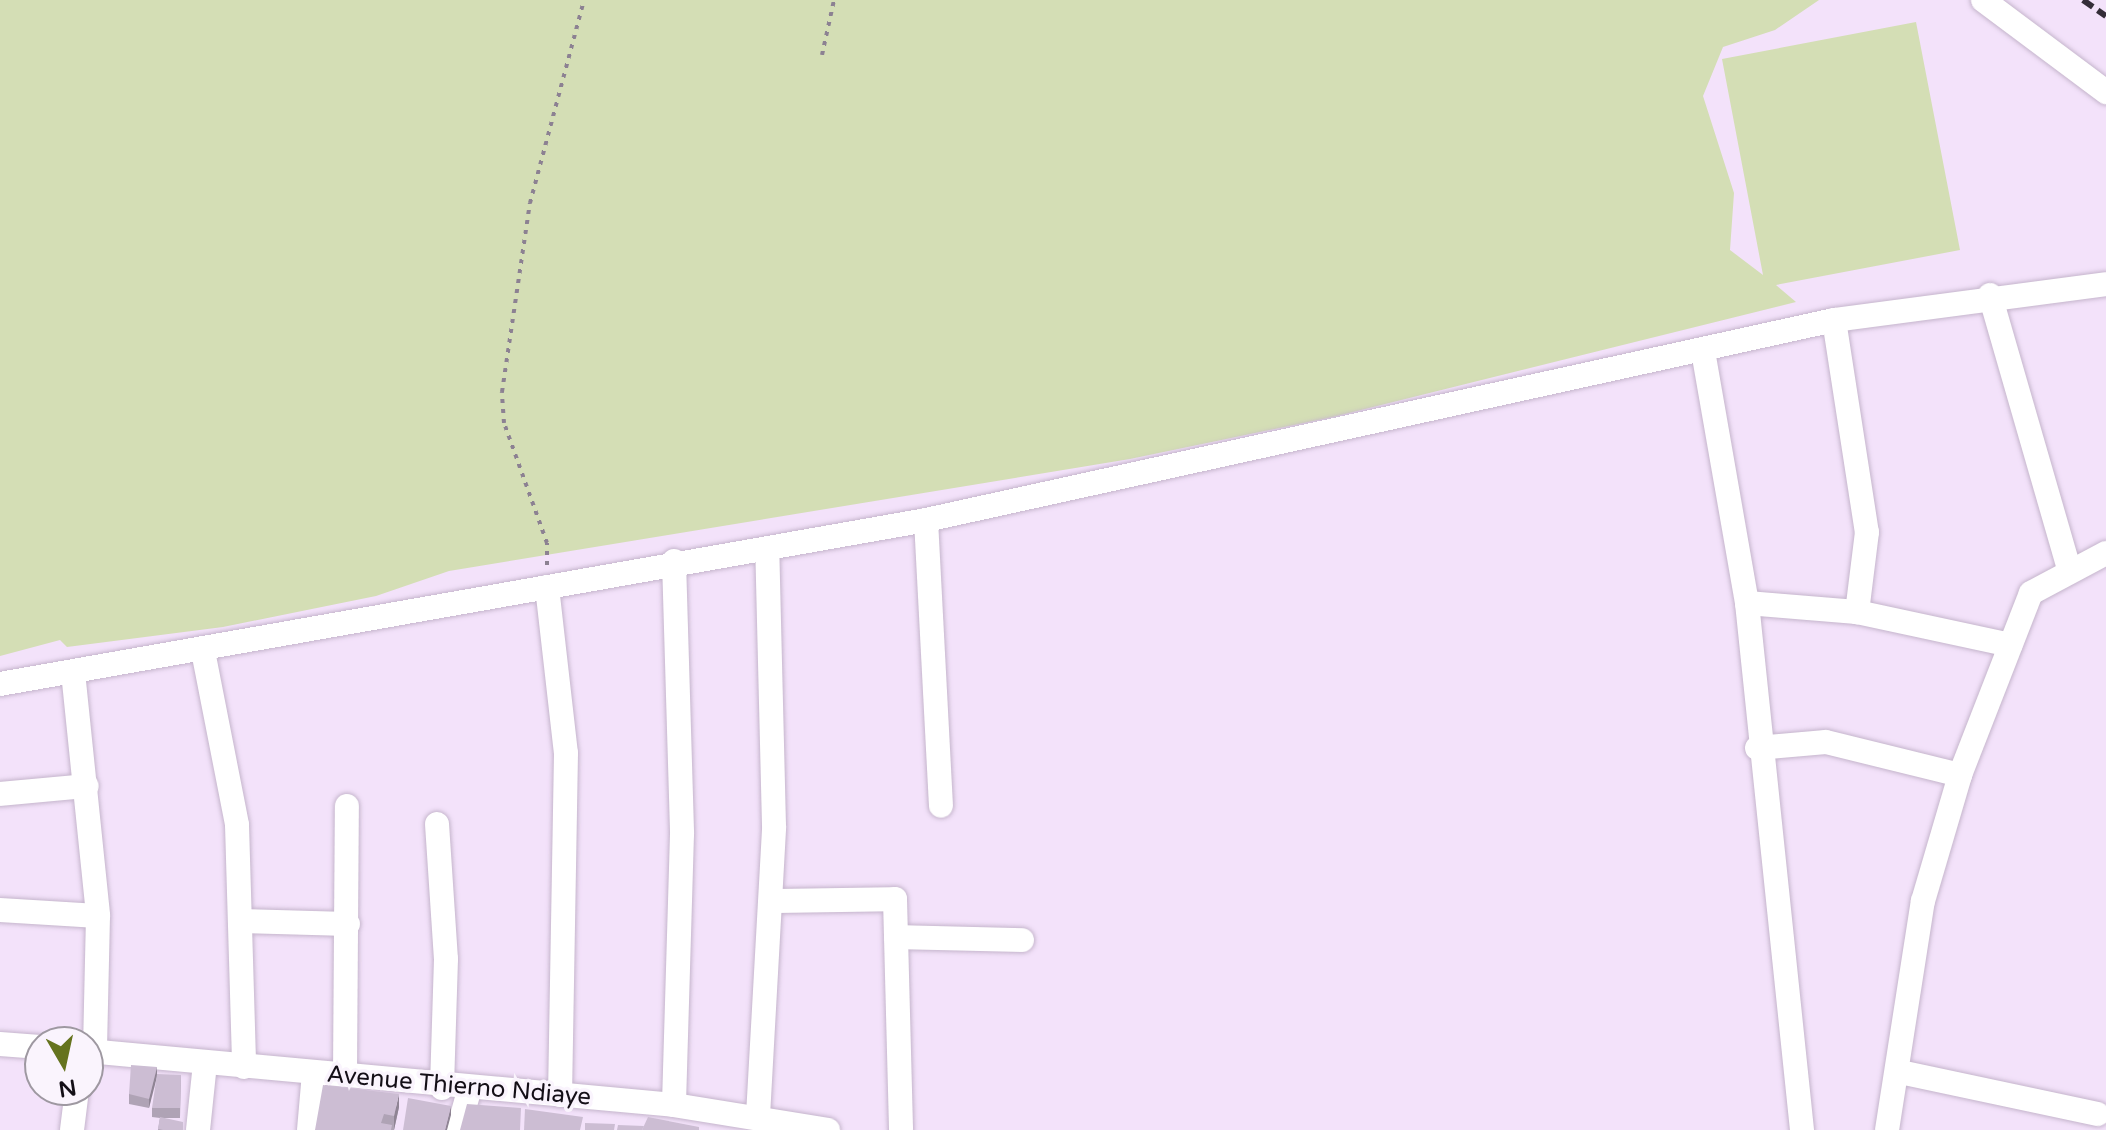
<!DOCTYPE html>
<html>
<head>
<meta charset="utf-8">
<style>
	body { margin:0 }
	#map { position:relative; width:2106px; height:1130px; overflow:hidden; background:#f3e2fa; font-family:"Varela Round",sans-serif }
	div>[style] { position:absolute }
	.green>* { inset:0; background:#d4deb5 }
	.path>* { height:4px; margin-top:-2px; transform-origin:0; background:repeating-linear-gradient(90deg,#8c8192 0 4px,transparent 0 10px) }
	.roads { filter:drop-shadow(0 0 2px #c5b5cc) drop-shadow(0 0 2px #c5b5cc) }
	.street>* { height:24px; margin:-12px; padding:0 12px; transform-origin:12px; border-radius:12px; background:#fff }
	.rail>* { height:6px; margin-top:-3px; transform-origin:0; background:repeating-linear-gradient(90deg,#342d38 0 12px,transparent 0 18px) }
	.wall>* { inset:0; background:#afa3b5 }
	.shaded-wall>* { inset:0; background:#8f8494 }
	.building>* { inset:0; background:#ccbdd3 }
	span { translate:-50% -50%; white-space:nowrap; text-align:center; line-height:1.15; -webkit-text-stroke:7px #faf4fd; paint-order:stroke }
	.street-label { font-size:24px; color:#140f17 }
	.north { position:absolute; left:24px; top:1026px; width:80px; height:80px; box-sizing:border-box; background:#faf4fd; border:2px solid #9e98a1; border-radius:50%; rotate:171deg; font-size:22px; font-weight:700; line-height:32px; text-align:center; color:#140f17 }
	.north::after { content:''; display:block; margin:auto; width:28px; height:36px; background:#65731e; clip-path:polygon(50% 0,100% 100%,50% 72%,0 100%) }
</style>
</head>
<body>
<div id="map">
	<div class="green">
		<i style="clip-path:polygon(0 0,1819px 0,1775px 30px,1723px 47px,1703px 96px,1734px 193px,1730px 250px,1763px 275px,1722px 59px,1916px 22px,1960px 250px,1776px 285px,1796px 302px,1333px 417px,1130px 459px,449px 571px,376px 596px,223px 627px,67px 647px,60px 640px,0 656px)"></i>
	</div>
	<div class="path">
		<i style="left:822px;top:55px;width:56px;rotate:-77.7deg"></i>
		<i style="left:547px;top:565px;width:22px;rotate:-90deg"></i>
		<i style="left:547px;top:543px;width:127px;rotate:-109.7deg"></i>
		<i style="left:504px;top:423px;width:31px;rotate:-94deg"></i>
		<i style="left:502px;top:392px;width:191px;rotate:-81.6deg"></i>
		<i style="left:530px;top:203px;width:210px;rotate:-75.1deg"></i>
	</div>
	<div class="roads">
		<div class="street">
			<i style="left:1983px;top:0;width:154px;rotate:36.8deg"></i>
			<i style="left:1990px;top:295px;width:285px;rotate:73.9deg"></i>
			<i style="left:1834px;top:320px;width:215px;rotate:81.2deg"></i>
			<i style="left:1867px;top:532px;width:81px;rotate:97.1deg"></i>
			<i style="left:1703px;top:351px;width:256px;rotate:80.1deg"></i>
			<i style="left:1747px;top:603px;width:530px;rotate:84.04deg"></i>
			<i style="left:926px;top:520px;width:286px;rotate:87deg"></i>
			<i style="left:674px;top:561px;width:273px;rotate:88.3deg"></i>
			<i style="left:682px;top:834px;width:271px;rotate:91.7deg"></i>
			<i style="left:547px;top:587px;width:167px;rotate:83.5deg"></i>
			<i style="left:566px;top:753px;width:342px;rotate:91deg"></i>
			<i style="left:1747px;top:603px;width:110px;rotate:4.7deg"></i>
			<i style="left:1857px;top:612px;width:157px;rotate:12.1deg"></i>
			<i style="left:203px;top:651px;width:177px;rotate:78.9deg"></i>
			<i style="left:237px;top:825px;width:242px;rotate:88.3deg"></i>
			<i style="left:73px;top:672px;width:245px;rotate:84.1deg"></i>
			<i style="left:98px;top:916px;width:135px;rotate:91.3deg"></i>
			<i style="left:0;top:684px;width:940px;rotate:-10.04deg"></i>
			<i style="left:926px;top:520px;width:930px;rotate:-12.42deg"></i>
			<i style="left:1834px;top:320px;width:274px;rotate:-7.5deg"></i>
			<i style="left:1757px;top:748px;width:69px;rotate:-5deg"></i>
			<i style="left:1826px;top:742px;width:138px;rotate:13.8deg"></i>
			<i style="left:0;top:794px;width:87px;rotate:-5.3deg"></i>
			<i style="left:437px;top:824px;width:135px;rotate:86.2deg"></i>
			<i style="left:446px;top:959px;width:129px;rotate:91.8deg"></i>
			<i style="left:772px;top:901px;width:123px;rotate:-0.9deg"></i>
			<i style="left:895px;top:899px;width:231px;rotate:88.5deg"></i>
			<i style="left:0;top:910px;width:98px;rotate:3.5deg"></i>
			<i style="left:241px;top:921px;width:107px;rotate:1.6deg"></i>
			<i style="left:896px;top:937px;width:126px;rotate:1.4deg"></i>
			<i style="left:0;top:1044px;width:40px;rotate:4.3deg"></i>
			<i style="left:88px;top:1051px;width:588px;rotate:5.26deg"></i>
			<i style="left:674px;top:1105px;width:156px;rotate:9.2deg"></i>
			<i style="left:1900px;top:1072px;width:202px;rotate:12deg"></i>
			<i style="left:345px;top:1074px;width:268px;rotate:-89.6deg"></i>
			<i style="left:758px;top:1116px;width:290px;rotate:-86.8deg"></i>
			<i style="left:774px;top:826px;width:277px;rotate:-91.4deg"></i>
			<i style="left:72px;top:1130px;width:40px;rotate:-82.9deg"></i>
			<i style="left:198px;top:1130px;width:67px;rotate:-84deg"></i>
			<i style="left:309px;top:1130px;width:57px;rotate:-85deg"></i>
			<i style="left:458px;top:1130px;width:41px;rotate:-74.2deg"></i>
			<i style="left:1887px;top:1130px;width:232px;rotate:-81.1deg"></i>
			<i style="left:1923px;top:901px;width:131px;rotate:-73.6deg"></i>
			<i style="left:1960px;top:775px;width:195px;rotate:-68.7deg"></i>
			<i style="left:2031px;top:593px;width:85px;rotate:-28.1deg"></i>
		</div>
	</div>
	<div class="rail">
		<i style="left:2083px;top:0;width:28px;rotate:35deg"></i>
	</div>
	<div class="wall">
		<i style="clip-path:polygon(157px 1067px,149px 1108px,129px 1104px,129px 1094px)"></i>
		<i style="clip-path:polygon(181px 1075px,180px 1118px,163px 1118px,183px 1130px,158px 1130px,160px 1118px,152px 1117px,152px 1108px)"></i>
		<i style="clip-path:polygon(399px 1107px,394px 1130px,315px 1130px)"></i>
	</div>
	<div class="shaded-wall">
		<i style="clip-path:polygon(157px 1067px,157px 1077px,149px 1108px,149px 1099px)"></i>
		<i style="clip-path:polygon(399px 1094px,399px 1107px,394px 1130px,394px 1116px)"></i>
		<i style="clip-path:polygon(451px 1106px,451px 1115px,447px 1130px,445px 1130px)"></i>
	</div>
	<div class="building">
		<i style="clip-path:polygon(131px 1065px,157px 1067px,149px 1099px,129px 1094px)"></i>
		<i style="clip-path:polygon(157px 1074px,181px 1075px,180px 1108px,152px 1108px)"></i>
		<i style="clip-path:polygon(323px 1085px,399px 1094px,394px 1116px,384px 1114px,381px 1123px,392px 1125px,391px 1130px,315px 1130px)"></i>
		<i style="clip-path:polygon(408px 1098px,451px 1106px,445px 1130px,403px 1130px)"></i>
		<i style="clip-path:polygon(467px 1104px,521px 1108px,520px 1130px,460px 1130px)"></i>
		<i style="clip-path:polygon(525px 1109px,583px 1117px,580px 1130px,524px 1130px)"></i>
		<i style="clip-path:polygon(160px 1117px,183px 1122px,183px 1130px,163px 1130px,158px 1129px)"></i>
		<i style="clip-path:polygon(648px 1117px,699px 1127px,699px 1130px,642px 1130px)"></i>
		<i style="clip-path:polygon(585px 1123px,615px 1124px,614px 1130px,585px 1130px)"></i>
		<i style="clip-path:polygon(618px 1125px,644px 1126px,642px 1130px,617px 1130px)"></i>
	</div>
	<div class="street-label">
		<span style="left:459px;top:1086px;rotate:5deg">Avenue Thierno Ndiaye</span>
	</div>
	<div class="north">N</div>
</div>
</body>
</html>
